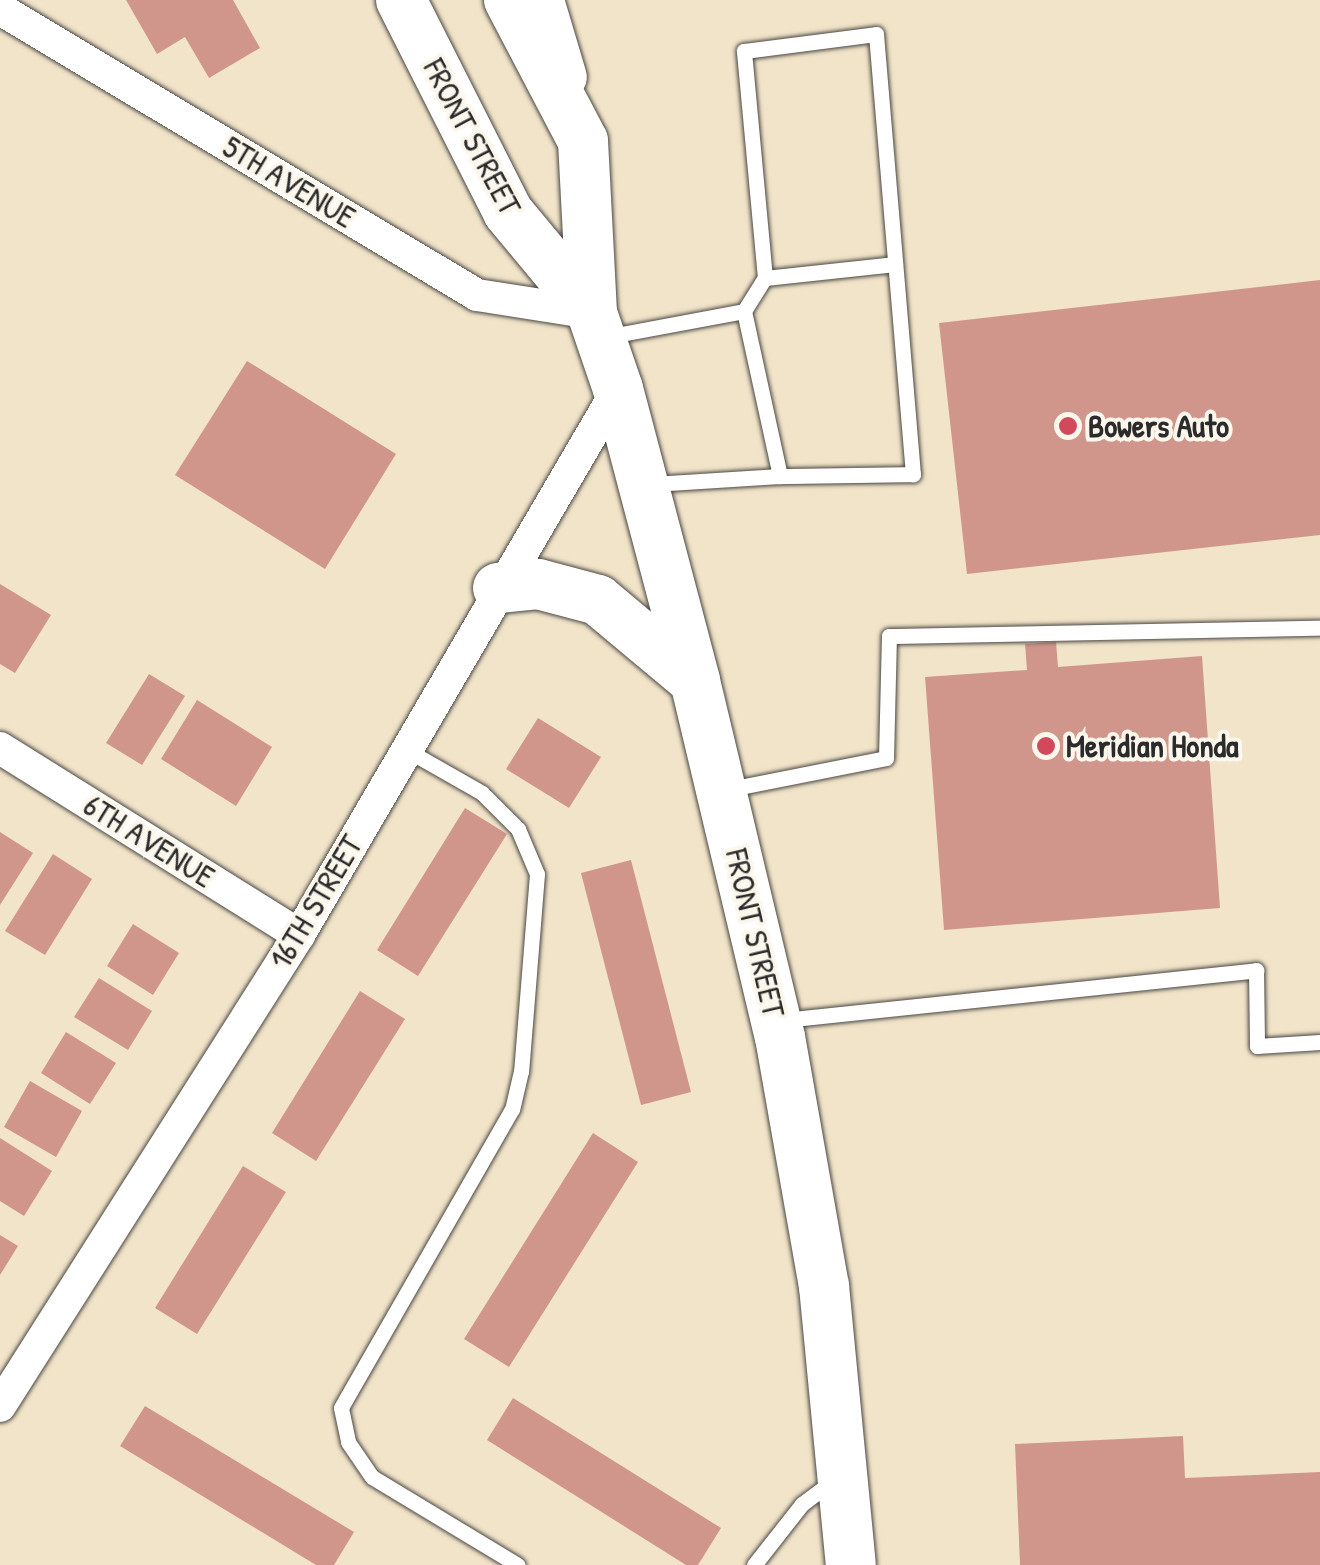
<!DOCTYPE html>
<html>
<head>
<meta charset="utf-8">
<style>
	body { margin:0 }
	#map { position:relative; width:1320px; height:1565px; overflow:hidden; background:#f2e4c9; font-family:"Patrick Hand",sans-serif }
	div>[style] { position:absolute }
	.building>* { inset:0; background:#d1968b }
	.roads { filter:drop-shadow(0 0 2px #494743) drop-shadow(0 0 2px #494743) }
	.service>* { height:15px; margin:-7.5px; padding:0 7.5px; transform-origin:7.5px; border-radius:7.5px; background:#fff }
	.minor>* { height:32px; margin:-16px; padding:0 16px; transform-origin:16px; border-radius:16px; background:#fff }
	.secondary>* { height:45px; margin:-22.5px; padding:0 22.5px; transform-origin:22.5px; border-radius:22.5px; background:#fff }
	.primary>* { height:50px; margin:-25px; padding:0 25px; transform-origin:25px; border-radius:25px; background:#fff }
	.dots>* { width:28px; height:28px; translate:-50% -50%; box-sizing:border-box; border:5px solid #fbf7ec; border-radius:50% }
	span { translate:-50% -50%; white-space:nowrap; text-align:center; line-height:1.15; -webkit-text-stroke:8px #fbf7ec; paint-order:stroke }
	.street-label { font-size:32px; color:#2b2b2b }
	.poi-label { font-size:32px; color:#2b2b2b; font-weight:700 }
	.left { translate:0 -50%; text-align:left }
</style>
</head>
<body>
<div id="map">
	<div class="building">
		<i style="clip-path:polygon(126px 0,233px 0,260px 48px,209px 78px,185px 37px,157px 54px)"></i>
		<i style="clip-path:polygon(1320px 280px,1320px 535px,967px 574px,939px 323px)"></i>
		<i style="clip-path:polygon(247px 361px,396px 454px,325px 569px,175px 475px)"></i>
		<i style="clip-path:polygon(0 584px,51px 615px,15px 673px,0 664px)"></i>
		<i style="clip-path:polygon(1056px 642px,1058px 667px,1202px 656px,1220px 908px,944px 930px,925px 677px,1027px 670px,1025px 644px)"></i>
		<i style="clip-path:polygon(149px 674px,185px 696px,142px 765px,106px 743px)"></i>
		<i style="clip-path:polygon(197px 700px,272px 747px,236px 806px,161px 759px)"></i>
		<i style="clip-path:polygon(538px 718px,601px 757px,569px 808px,506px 769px)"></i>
		<i style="clip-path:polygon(465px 808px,507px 834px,418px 976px,377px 950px)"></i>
		<i style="clip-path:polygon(0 832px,33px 853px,0 905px)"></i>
		<i style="clip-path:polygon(53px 854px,92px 879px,45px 955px,5px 931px)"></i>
		<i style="clip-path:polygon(631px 860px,691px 1092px,641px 1105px,581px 873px)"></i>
		<i style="clip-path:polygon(133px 924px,179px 953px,153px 995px,107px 966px)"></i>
		<i style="clip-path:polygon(99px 978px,152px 1011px,128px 1050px,74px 1017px)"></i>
		<i style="clip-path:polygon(360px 991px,405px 1019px,316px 1161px,272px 1133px)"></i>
		<i style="clip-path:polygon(66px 1032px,116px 1063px,90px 1104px,41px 1073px)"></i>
		<i style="clip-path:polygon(30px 1081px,82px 1111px,56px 1157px,4px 1127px)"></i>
		<i style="clip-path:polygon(593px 1133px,638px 1162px,509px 1367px,464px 1339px)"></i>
		<i style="clip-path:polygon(0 1138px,52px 1171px,24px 1216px,0 1201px)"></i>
		<i style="clip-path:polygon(243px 1166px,286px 1192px,197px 1334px,155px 1308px)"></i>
		<i style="clip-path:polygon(0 1235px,18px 1246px,0 1275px)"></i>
		<i style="clip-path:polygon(513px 1398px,721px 1528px,698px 1565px,686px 1565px,487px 1440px)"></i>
		<i style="clip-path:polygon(145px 1406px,354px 1532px,334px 1565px,316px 1565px,120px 1446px)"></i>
		<i style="clip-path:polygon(1183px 1436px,1185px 1478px,1320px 1472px,1320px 1565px,1020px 1565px,1015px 1444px)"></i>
	</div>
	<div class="roads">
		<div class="service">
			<i style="left:765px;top:278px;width:131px;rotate:-6.1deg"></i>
			<i style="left:744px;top:311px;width:39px;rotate:-58deg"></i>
			<i style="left:765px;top:278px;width:228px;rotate:-95.3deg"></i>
			<i style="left:744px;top:51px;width:133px;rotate:-7.3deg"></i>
			<i style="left:876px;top:34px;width:442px;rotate:85.2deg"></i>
			<i style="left:913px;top:474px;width:133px;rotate:179.1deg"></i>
			<i style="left:605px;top:337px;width:141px;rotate:-10.6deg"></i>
			<i style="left:744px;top:311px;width:169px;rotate:77.7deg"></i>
			<i style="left:780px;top:476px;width:128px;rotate:176.4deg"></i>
			<i style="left:405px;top:749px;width:89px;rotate:29.7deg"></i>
			<i style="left:482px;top:793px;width:51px;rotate:45deg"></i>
			<i style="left:518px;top:829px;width:49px;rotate:67.1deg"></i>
			<i style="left:537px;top:874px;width:198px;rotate:94.6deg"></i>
			<i style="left:521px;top:1071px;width:39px;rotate:103deg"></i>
			<i style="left:512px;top:1109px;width:344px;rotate:119.8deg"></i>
			<i style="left:341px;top:1408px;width:35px;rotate:78deg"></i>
			<i style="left:348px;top:1442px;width:42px;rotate:55.6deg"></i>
			<i style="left:372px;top:1477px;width:170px;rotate:31.1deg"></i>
			<i style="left:725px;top:790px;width:164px;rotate:-11.2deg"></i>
			<i style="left:886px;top:758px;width:122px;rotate:-88.6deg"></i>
			<i style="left:889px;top:636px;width:431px;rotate:-1.1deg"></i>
			<i style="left:784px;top:1020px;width:475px;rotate:-6deg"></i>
			<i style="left:1256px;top:970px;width:76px;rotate:89.2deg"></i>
			<i style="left:1257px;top:1046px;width:63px;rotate:-3.6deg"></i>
			<i style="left:754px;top:1565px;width:78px;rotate:-51.8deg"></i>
			<i style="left:802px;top:1504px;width:38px;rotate:-37deg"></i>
		</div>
		<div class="minor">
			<i style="left:0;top:9px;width:556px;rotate:30.95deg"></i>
			<i style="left:477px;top:295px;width:116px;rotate:8.9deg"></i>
			<i style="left:0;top:748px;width:353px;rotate:32deg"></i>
			<i style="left:0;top:1406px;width:558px;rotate:-57.59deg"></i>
			<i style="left:299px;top:935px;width:632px;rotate:-59.7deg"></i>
		</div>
		<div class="secondary">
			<i style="left:541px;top:0;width:80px;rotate:73.4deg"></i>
		</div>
		<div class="primary">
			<i style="left:401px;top:0;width:237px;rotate:63.2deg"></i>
			<i style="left:508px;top:212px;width:131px;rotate:50.3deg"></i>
			<i style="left:509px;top:0;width:159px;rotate:62.3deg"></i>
			<i style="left:583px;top:141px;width:172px;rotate:87deg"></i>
			<i style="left:592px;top:313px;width:80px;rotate:71.1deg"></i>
			<i style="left:618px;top:389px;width:302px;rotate:75.2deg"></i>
			<i style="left:695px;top:681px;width:366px;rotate:76.6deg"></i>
			<i style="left:780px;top:1037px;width:253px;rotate:80deg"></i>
			<i style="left:824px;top:1286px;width:280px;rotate:84.5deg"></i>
			<i style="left:498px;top:588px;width:40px;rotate:-5.7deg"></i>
			<i style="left:538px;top:584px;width:62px;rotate:14.9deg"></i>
			<i style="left:598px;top:600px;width:126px;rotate:39.9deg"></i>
		</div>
	</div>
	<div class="dots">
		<i style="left:1068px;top:426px;background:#d1495b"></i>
		<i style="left:1046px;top:746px;background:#d1495b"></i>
	</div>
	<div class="street-label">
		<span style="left:472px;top:137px;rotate:62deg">FRONT STREET</span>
		<span style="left:289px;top:182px;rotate:31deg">5TH AVENUE</span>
		<span style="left:149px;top:841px;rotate:32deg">6TH AVENUE</span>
		<span style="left:316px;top:902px;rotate:-59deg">16TH STREET</span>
		<span style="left:755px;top:933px;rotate:77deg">FRONT STREET</span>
	</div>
	<div class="poi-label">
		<span class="left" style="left:1088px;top:426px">Bowers Auto</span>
		<span class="left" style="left:1066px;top:746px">Meridian Honda</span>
	</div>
</div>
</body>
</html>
